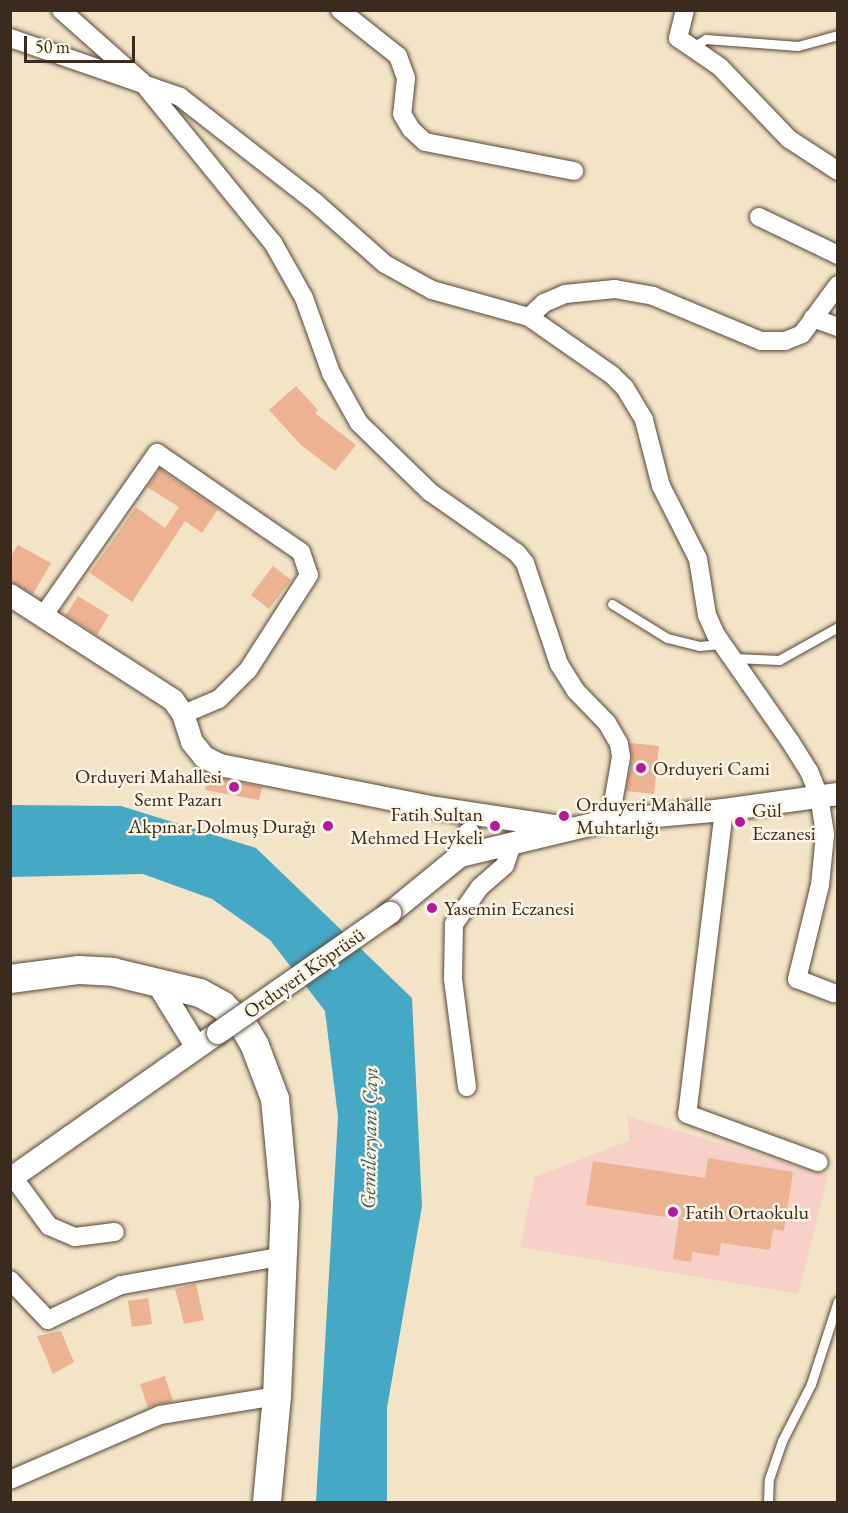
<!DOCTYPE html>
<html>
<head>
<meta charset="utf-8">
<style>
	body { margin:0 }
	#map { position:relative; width:848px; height:1513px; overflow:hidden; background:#f3e4c7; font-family:"EB Garamond",serif }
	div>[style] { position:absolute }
	.built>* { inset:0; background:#f7d1c8 }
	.water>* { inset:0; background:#45a8c4 }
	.building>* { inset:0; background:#ecb292 }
	.roads { filter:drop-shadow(0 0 2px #574637) drop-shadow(0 0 2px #574637) }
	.service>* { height:9px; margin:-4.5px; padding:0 4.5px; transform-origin:4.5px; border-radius:4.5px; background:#fff }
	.minor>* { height:18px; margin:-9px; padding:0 9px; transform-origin:9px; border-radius:9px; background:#fff }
	.tertiary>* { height:22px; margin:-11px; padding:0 11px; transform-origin:11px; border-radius:11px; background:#fff }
	.primary>* { height:28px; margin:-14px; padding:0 14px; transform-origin:14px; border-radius:14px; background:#fff }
	.bridges { filter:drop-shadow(0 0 2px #574637) drop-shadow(0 0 2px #574637) }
	.tertiary-bridge>* { height:22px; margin:-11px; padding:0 11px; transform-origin:11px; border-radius:11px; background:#fff }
	.dots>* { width:16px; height:16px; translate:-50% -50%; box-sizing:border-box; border:3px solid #fcf5e5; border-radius:50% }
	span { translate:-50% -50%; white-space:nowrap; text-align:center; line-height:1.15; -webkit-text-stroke:5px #fcf5e5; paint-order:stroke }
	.poi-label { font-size:20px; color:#3b2a1e }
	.left { translate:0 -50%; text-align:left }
	.right { translate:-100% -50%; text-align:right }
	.street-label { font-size:20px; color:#3b2a1e }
	.water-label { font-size:21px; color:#3f5c60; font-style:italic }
	.frame { position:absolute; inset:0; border:12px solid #3b2a1e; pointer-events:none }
	.scale { position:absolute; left:24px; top:36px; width:111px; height:27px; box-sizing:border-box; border:3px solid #3b2a1e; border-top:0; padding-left:8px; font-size:18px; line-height:21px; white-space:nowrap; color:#3b2a1e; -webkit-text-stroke:4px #fcf5e5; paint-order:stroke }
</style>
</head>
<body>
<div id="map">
	<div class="built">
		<i style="clip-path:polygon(627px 1116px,828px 1175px,798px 1294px,520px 1247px,535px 1177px,630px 1140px)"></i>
	</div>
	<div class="water">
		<i style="clip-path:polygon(10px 805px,121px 806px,256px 848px,412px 998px,422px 1206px,387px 1408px,387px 1502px,316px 1502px,338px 1117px,325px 1011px,270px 940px,212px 899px,143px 874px,11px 877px)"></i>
	</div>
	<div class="building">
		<i style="clip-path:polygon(296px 386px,318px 410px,315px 413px,356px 445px,335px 471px,301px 445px,269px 410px)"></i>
		<i style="clip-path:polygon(160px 469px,218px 509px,202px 533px,185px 521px,132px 602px,90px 573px,136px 507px,165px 528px,179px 507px,147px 487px)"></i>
		<i style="clip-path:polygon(18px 545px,51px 563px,33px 594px,10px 581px,10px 557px)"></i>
		<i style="clip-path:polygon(273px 566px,291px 580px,269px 609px,251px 595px)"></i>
		<i style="clip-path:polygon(78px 596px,109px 615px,97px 635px,66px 615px)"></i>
		<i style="clip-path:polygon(630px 743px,659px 746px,654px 794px,626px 791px,632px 759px)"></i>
		<i style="clip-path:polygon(208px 775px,262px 787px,259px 800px,205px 790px)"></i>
		<i style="clip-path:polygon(708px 1158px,793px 1172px,784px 1231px,773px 1229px,770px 1250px,721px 1243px,719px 1256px,692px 1252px,691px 1262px,673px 1259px,679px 1219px,586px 1205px,593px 1161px,705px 1178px)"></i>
		<i style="clip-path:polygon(196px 1284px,204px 1320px,184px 1324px,175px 1289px)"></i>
		<i style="clip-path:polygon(148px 1298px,152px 1324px,132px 1327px,128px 1301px)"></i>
		<i style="clip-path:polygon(61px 1331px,74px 1362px,53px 1374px,37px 1336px)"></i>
		<i style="clip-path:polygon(165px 1376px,173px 1401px,148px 1408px,140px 1384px)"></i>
	</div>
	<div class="roads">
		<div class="service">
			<i style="left:693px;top:47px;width:15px;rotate:-32deg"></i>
			<i style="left:706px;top:39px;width:92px;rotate:4.4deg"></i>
			<i style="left:798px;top:46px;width:41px;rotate:-15.4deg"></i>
			<i style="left:612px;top:604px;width:65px;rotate:31.7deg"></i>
			<i style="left:667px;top:638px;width:33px;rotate:14deg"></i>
			<i style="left:699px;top:646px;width:22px;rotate:-5deg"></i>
			<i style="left:734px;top:658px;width:45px;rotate:2.5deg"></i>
			<i style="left:779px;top:660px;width:68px;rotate:-29.2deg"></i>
			<i style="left:768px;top:1502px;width:23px;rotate:-88deg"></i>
			<i style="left:769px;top:1479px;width:40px;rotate:-71.1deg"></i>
			<i style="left:782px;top:1441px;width:64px;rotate:-63deg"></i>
			<i style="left:811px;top:1384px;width:87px;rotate:-72deg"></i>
		</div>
		<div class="minor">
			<i style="left:61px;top:10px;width:108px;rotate:41.6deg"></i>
			<i style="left:142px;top:82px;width:208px;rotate:50.9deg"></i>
			<i style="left:273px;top:243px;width:63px;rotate:60.6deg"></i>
			<i style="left:304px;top:298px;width:80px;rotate:70.2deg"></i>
			<i style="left:331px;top:373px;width:57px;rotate:60.8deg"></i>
			<i style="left:359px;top:423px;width:99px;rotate:44.2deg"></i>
			<i style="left:430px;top:492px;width:106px;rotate:35deg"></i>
			<i style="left:517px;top:553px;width:13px;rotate:51deg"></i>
			<i style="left:525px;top:563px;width:107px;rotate:71.4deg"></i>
			<i style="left:559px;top:664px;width:31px;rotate:58deg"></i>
			<i style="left:575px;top:690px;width:46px;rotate:45.9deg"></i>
			<i style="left:607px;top:723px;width:24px;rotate:60deg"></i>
			<i style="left:619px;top:744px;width:13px;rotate:81deg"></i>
			<i style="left:621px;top:757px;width:64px;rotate:99.9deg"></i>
			<i style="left:340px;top:10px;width:74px;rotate:38.4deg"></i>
			<i style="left:398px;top:56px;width:23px;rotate:70deg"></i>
			<i style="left:406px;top:78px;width:36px;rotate:96deg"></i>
			<i style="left:402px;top:114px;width:17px;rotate:59deg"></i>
			<i style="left:411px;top:129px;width:19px;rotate:43deg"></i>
			<i style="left:425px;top:142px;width:152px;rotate:11deg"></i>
			<i style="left:685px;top:10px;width:29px;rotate:104deg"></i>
			<i style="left:678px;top:38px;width:51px;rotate:34.6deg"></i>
			<i style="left:720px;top:67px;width:100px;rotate:46.2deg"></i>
			<i style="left:789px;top:139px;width:59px;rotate:33.1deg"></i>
			<i style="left:10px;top:38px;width:180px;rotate:19.1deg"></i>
			<i style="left:180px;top:97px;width:172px;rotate:37.9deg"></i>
			<i style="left:316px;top:203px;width:92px;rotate:41.5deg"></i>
			<i style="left:385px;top:264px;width:54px;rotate:29deg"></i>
			<i style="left:432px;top:290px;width:101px;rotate:15.6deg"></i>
			<i style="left:529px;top:317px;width:101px;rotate:34.9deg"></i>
			<i style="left:612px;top:375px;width:18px;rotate:45deg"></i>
			<i style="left:625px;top:388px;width:37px;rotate:59deg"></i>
			<i style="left:644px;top:420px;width:68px;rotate:75.6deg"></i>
			<i style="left:661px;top:486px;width:82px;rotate:63.1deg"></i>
			<i style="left:698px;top:559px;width:57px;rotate:80.9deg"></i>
			<i style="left:707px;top:615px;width:22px;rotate:66deg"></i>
			<i style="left:716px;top:635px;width:129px;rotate:55.1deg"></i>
			<i style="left:790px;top:741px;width:36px;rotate:58deg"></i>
			<i style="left:809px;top:771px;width:27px;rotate:68deg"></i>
			<i style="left:819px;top:796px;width:39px;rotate:81deg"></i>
			<i style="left:825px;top:835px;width:50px;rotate:95.7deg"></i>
			<i style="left:820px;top:885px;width:97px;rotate:103.7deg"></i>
			<i style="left:797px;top:979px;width:40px;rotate:21deg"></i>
			<i style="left:759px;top:217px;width:88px;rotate:25.7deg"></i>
			<i style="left:529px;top:317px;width:21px;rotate:-43deg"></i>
			<i style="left:544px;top:303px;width:23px;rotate:-23deg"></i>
			<i style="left:565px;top:294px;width:50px;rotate:-5.7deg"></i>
			<i style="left:615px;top:289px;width:39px;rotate:10deg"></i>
			<i style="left:653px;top:296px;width:117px;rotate:22.6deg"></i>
			<i style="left:761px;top:341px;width:24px"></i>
			<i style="left:785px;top:341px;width:18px;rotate:-22deg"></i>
			<i style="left:802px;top:334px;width:61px;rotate:-53.7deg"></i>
			<i style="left:813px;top:318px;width:27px;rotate:20deg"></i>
			<i style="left:43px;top:616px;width:199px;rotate:-55deg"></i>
			<i style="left:157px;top:453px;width:175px;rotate:34.5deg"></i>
			<i style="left:301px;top:552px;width:24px;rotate:71deg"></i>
			<i style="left:309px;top:575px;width:113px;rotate:122.7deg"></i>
			<i style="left:248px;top:670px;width:41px;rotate:135deg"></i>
			<i style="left:219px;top:699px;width:39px;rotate:157deg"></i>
			<i style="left:724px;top:810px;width:306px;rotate:96.9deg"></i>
			<i style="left:687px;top:1114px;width:140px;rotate:20.1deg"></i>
			<i style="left:467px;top:1087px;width:109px;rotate:-97.4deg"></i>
			<i style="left:453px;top:979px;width:55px;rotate:-89deg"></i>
			<i style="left:454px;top:924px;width:45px;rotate:-54.9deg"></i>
			<i style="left:480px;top:887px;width:33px;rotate:-41deg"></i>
			<i style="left:505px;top:865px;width:21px;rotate:-71deg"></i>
			<i style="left:13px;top:1177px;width:61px;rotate:53.7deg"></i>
			<i style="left:49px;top:1226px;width:28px;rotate:23deg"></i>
			<i style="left:75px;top:1237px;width:40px;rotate:-7.1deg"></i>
			<i style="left:10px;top:1280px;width:55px;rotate:46.5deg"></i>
			<i style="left:48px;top:1320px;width:81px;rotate:-25.6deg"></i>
			<i style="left:121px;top:1285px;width:166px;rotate:-10.1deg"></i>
			<i style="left:10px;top:1480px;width:163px;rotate:-23.4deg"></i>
			<i style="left:160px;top:1415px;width:119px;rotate:-9.2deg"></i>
		</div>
		<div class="tertiary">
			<i style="left:10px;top:595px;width:194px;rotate:32.8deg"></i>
			<i style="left:173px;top:700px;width:17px;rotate:54deg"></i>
			<i style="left:183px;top:714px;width:29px;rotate:72deg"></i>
			<i style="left:192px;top:742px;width:19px;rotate:51deg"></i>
			<i style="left:204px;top:757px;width:18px;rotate:27deg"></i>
			<i style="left:220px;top:765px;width:220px;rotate:11.3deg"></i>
			<i style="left:436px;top:808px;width:134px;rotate:8.6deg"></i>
			<i style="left:460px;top:856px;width:154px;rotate:-13.5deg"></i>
			<i style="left:610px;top:820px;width:114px;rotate:-5deg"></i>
			<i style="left:724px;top:810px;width:115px;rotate:-8deg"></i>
			<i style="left:390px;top:913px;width:90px;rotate:-39.2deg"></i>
			<i style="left:460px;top:856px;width:24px;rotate:-68deg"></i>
			<i style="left:156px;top:981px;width:76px;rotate:58.4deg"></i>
			<i style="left:10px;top:1179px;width:254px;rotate:-35.1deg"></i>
		</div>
		<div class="primary">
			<i style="left:10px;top:979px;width:70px;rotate:-7.4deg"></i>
			<i style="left:79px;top:970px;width:34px;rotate:3deg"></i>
			<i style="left:113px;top:972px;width:89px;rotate:13.6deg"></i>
			<i style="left:200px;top:993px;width:26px;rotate:29deg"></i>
			<i style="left:223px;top:1006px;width:28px;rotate:44deg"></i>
			<i style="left:243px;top:1025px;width:24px;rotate:60deg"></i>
			<i style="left:255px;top:1046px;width:57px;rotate:69.3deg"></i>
			<i style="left:275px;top:1099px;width:106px;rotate:84.6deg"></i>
			<i style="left:285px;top:1205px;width:191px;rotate:92.4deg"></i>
			<i style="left:277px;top:1396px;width:106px;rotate:95.4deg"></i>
		</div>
	</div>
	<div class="bridges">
		<div class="tertiary-bridge">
			<i style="left:218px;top:1033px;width:210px;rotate:-34.9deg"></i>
		</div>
	</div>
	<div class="dots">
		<i style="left:641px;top:768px;background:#b5179e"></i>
		<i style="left:234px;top:787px;background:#b5179e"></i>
		<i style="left:564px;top:816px;background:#b5179e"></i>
		<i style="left:740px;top:822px;background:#b5179e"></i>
		<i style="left:328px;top:826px;background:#b5179e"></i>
		<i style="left:495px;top:826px;background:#b5179e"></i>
		<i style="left:432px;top:908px;background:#b5179e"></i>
		<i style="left:673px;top:1212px;background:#b5179e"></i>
	</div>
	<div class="poi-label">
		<span class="left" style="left:653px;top:768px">Orduyeri Cami</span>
		<span class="right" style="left:222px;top:788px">Orduyeri Mahallesi<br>Semt Pazarı</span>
		<span class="left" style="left:576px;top:816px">Orduyeri Mahalle<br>Muhtarlığı</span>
		<span class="left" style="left:752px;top:822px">Gül<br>Eczanesi</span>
		<span class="right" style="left:483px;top:826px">Fatih Sultan<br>Mehmed Heykeli</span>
		<span class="right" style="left:316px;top:826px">Akpınar Dolmuş Durağı</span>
		<span class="left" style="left:444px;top:908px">Yasemin Eczanesi</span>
		<span class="left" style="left:685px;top:1212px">Fatih Ortaokulu</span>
	</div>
	<div class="street-label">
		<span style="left:304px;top:973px;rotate:-35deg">Orduyeri Köprüsü</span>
	</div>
	<div class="water-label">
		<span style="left:369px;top:1138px;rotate:-89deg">Gemileryanı Çayı</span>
	</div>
	<div class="frame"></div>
	<div class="scale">50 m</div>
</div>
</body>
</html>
